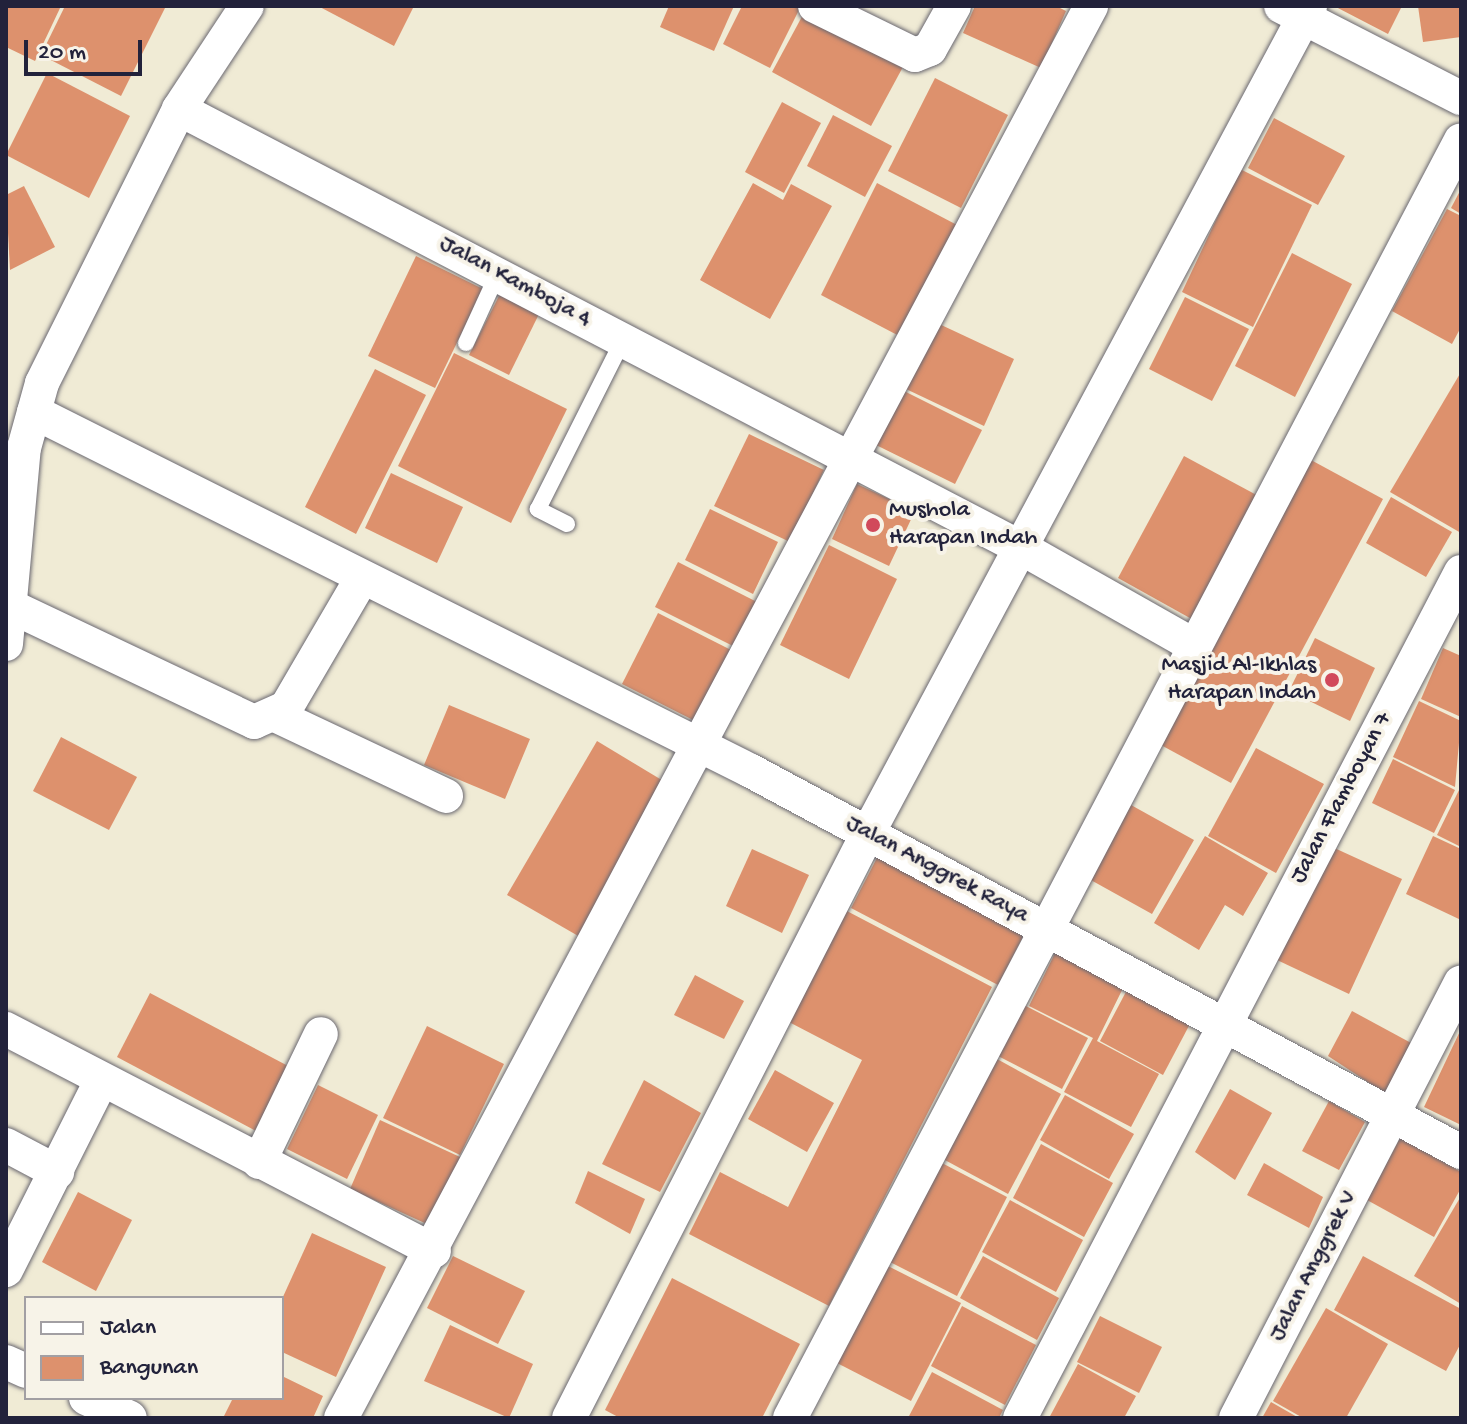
<!DOCTYPE html>
<html>
<head>
<meta charset="utf-8">
<style>
	body { margin:0 }
	#map { position:relative; width:1467px; height:1424px; overflow:hidden; background:#f0ebd5; font-family:"Gochi Hand",sans-serif }
	div>[style] { position:absolute }
	.building>* { inset:0; background:#dd916d }
	.roads { filter:drop-shadow(0 0 2px #6a6871) drop-shadow(0 0 2px #6a6871) }
	.service>* { height:16px; margin:-8px; padding:0 8px; transform-origin:8px; border-radius:8px; background:#fff }
	.minor>* { height:34px; margin:-17px; padding:0 17px; transform-origin:17px; border-radius:17px; background:#fff }
	.dots>* { width:22px; height:22px; translate:-50% -50%; box-sizing:border-box; border:4px solid #f7f3e8; border-radius:50% }
	span { translate:-50% -50%; white-space:nowrap; text-align:center; line-height:1.15; -webkit-text-stroke:8px #f7f3e8; paint-order:stroke }
	.street-label { font-size:24px; color:#22223b }
	.poi-label { font-size:24px; color:#22223b }
	.left { translate:0 -50%; text-align:left }
	.right { translate:-100% -50%; text-align:right }
	.frame { position:absolute; inset:0; border:8px solid #22223b; pointer-events:none }
	.legend { position:absolute; left:24px; top:1296px; width:260px; height:104px; box-sizing:border-box; background:#f7f3e8; border:2px solid #a29fa3; margin:0; padding:10px 14px; list-style:none; font-size:24px; color:#22223b }
	.legend li { display:flex; align-items:center; gap:16px; height:40px }
	.legend b { width:40px; border:2px solid #a29fa3 }
	.scale { position:absolute; left:24px; top:40px; width:118px; height:36px; box-sizing:border-box; border:4px solid #22223b; border-top:0; padding-left:10px; font-size:24px; line-height:28px; white-space:nowrap; color:#22223b; -webkit-text-stroke:6px #f7f3e8; paint-order:stroke }
</style>
</head>
<body>
<div id="map">
	<div class="building">
		<i style="clip-path:polygon(8px 6px,61px 6px,35px 61px,6px 47px)"></i>
		<i style="clip-path:polygon(65px 6px,166px 6px,121px 96px,41px 55px)"></i>
		<i style="clip-path:polygon(318px 6px,414px 6px,394px 46px)"></i>
		<i style="clip-path:polygon(669px 6px,734px 6px,714px 51px,660px 27px)"></i>
		<i style="clip-path:polygon(742px 6px,800px 8px,770px 68px,723px 44px)"></i>
		<i style="clip-path:polygon(975px 6px,1056px 6px,1066px 11px,1041px 68px,963px 33px)"></i>
		<i style="clip-path:polygon(1334px 6px,1402px 6px,1388px 34px)"></i>
		<i style="clip-path:polygon(1418px 6px,1461px 6px,1461px 37px,1423px 42px)"></i>
		<i style="clip-path:polygon(805px 11px,904px 65px,871px 126px,772px 72px)"></i>
		<i style="clip-path:polygon(47px 73px,130px 116px,89px 198px,6px 155px)"></i>
		<i style="clip-path:polygon(935px 78px,1008px 115px,961px 208px,888px 171px)"></i>
		<i style="clip-path:polygon(782px 102px,821px 123px,784px 193px,745px 172px)"></i>
		<i style="clip-path:polygon(833px 115px,892px 146px,865px 197px,807px 166px)"></i>
		<i style="clip-path:polygon(1274px 118px,1345px 156px,1318px 205px,1248px 168px)"></i>
		<i style="clip-path:polygon(1240px 169px,1312px 205px,1253px 327px,1182px 292px)"></i>
		<i style="clip-path:polygon(753px 183px,783px 200px,791px 184px,832px 206px,770px 319px,700px 280px)"></i>
		<i style="clip-path:polygon(877px 183px,959px 226px,903px 338px,821px 295px)"></i>
		<i style="clip-path:polygon(24px 186px,55px 247px,10px 270px,6px 195px)"></i>
		<i style="clip-path:polygon(1461px 189px,1461px 214px,1451px 208px)"></i>
		<i style="clip-path:polygon(1447px 209px,1461px 216px,1461px 327px,1452px 344px,1392px 311px)"></i>
		<i style="clip-path:polygon(1292px 253px,1352px 284px,1295px 397px,1235px 366px)"></i>
		<i style="clip-path:polygon(416px 256px,483px 289px,435px 388px,368px 356px)"></i>
		<i style="clip-path:polygon(500px 294px,539px 314px,509px 375px,469px 355px)"></i>
		<i style="clip-path:polygon(1185px 297px,1249px 329px,1212px 401px,1149px 369px)"></i>
		<i style="clip-path:polygon(937px 323px,1014px 359px,984px 426px,906px 389px)"></i>
		<i style="clip-path:polygon(454px 353px,567px 409px,511px 523px,398px 466px)"></i>
		<i style="clip-path:polygon(375px 369px,426px 395px,356px 534px,305px 507px)"></i>
		<i style="clip-path:polygon(1461px 372px,1461px 533px,1390px 492px)"></i>
		<i style="clip-path:polygon(900px 389px,982px 430px,955px 484px,874px 444px)"></i>
		<i style="clip-path:polygon(749px 434px,824px 470px,790px 542px,714px 506px)"></i>
		<i style="clip-path:polygon(1184px 456px,1264px 499px,1197px 622px,1118px 578px)"></i>
		<i style="clip-path:polygon(1311px 460px,1383px 499px,1231px 783px,1159px 744px)"></i>
		<i style="clip-path:polygon(391px 473px,463px 507px,437px 563px,365px 528px)"></i>
		<i style="clip-path:polygon(857px 484px,915px 511px,889px 566px,832px 539px)"></i>
		<i style="clip-path:polygon(1391px 497px,1452px 532px,1426px 577px,1366px 543px)"></i>
		<i style="clip-path:polygon(710px 509px,778px 542px,753px 594px,685px 560px)"></i>
		<i style="clip-path:polygon(829px 545px,897px 579px,849px 679px,780px 645px)"></i>
		<i style="clip-path:polygon(678px 562px,757px 602px,735px 647px,655px 607px)"></i>
		<i style="clip-path:polygon(658px 613px,733px 651px,697px 722px,622px 684px)"></i>
		<i style="clip-path:polygon(1315px 638px,1375px 668px,1350px 721px,1289px 691px)"></i>
		<i style="clip-path:polygon(1443px 648px,1461px 656px,1461px 717px,1421px 699px)"></i>
		<i style="clip-path:polygon(1419px 701px,1461px 721px,1455px 787px,1393px 757px)"></i>
		<i style="clip-path:polygon(449px 705px,530px 739px,505px 799px,424px 765px)"></i>
		<i style="clip-path:polygon(61px 737px,137px 777px,109px 830px,33px 791px)"></i>
		<i style="clip-path:polygon(597px 741px,670px 785px,580px 937px,507px 895px)"></i>
		<i style="clip-path:polygon(1256px 748px,1324px 784px,1276px 873px,1208px 836px)"></i>
		<i style="clip-path:polygon(1393px 759px,1455px 790px,1434px 833px,1372px 803px)"></i>
		<i style="clip-path:polygon(1461px 786px,1461px 847px,1437px 835px)"></i>
		<i style="clip-path:polygon(1131px 805px,1194px 840px,1152px 914px,1089px 879px)"></i>
		<i style="clip-path:polygon(1205px 836px,1268px 873px,1243px 916px,1225px 905px,1199px 950px,1154px 923px)"></i>
		<i style="clip-path:polygon(1433px 836px,1461px 849px,1461px 920px,1406px 894px)"></i>
		<i style="clip-path:polygon(1330px 846px,1402px 879px,1349px 994px,1277px 960px)"></i>
		<i style="clip-path:polygon(752px 849px,809px 875px,782px 933px,726px 906px)"></i>
		<i style="clip-path:polygon(879px 854px,1026px 931px,998px 985px,851px 908px)"></i>
		<i style="clip-path:polygon(845px 910px,992px 987px,829px 1306px,689px 1234px,720px 1172px,788px 1207px,862px 1060px,787px 1021px)"></i>
		<i style="clip-path:polygon(1058px 947px,1126px 982px,1097px 1041px,1159px 1074px,1131px 1127px,1064px 1092px,1093px 1038px,1029px 1006px)"></i>
		<i style="clip-path:polygon(695px 975px,744px 1001px,724px 1039px,674px 1015px)"></i>
		<i style="clip-path:polygon(1128px 988px,1191px 1022px,1163px 1075px,1100px 1041px)"></i>
		<i style="clip-path:polygon(150px 993px,290px 1067px,256px 1131px,117px 1057px)"></i>
		<i style="clip-path:polygon(1024px 1005px,1088px 1038px,1062px 1089px,998px 1056px)"></i>
		<i style="clip-path:polygon(1352px 1011px,1413px 1044px,1386px 1094px,1328px 1056px)"></i>
		<i style="clip-path:polygon(427px 1026px,504px 1064px,460px 1155px,383px 1118px)"></i>
		<i style="clip-path:polygon(1461px 1029px,1461px 1125px,1424px 1107px)"></i>
		<i style="clip-path:polygon(997px 1059px,1061px 1094px,1008px 1194px,943px 1159px)"></i>
		<i style="clip-path:polygon(775px 1070px,834px 1103px,807px 1152px,748px 1119px)"></i>
		<i style="clip-path:polygon(644px 1080px,701px 1113px,660px 1192px,602px 1164px)"></i>
		<i style="clip-path:polygon(318px 1085px,378px 1115px,347px 1179px,287px 1149px)"></i>
		<i style="clip-path:polygon(1230px 1089px,1272px 1113px,1235px 1180px,1195px 1152px)"></i>
		<i style="clip-path:polygon(1065px 1095px,1134px 1134px,1109px 1179px,1040px 1140px)"></i>
		<i style="clip-path:polygon(1329px 1101px,1365px 1122px,1339px 1170px,1302px 1151px)"></i>
		<i style="clip-path:polygon(380px 1120px,460px 1157px,429px 1225px,350px 1189px)"></i>
		<i style="clip-path:polygon(1400px 1138px,1461px 1172px,1461px 1188px,1434px 1237px,1367px 1200px)"></i>
		<i style="clip-path:polygon(1041px 1144px,1113px 1183px,1084px 1237px,1013px 1198px)"></i>
		<i style="clip-path:polygon(940px 1162px,1007px 1197px,957px 1296px,890px 1262px)"></i>
		<i style="clip-path:polygon(1264px 1163px,1323px 1197px,1309px 1228px,1247px 1195px)"></i>
		<i style="clip-path:polygon(588px 1171px,645px 1199px,630px 1234px,575px 1203px)"></i>
		<i style="clip-path:polygon(78px 1192px,132px 1220px,96px 1291px,42px 1262px)"></i>
		<i style="clip-path:polygon(1461px 1196px,1461px 1304px,1414px 1276px)"></i>
		<i style="clip-path:polygon(1010px 1200px,1083px 1240px,1056px 1292px,982px 1252px)"></i>
		<i style="clip-path:polygon(312px 1233px,386px 1267px,336px 1377px,282px 1352px,282px 1299px)"></i>
		<i style="clip-path:polygon(453px 1256px,525px 1291px,498px 1344px,427px 1308px)"></i>
		<i style="clip-path:polygon(983px 1256px,1059px 1298px,1037px 1340px,960px 1298px)"></i>
		<i style="clip-path:polygon(1363px 1256px,1461px 1309px,1461px 1343px,1446px 1371px,1334px 1310px)"></i>
		<i style="clip-path:polygon(886px 1265px,961px 1303px,911px 1401px,837px 1363px)"></i>
		<i style="clip-path:polygon(672px 1278px,800px 1344px,762px 1418px,620px 1418px,605px 1410px)"></i>
		<i style="clip-path:polygon(962px 1306px,1036px 1345px,1005px 1405px,931px 1366px)"></i>
		<i style="clip-path:polygon(1326px 1308px,1388px 1344px,1346px 1418px,1303px 1418px,1273px 1401px)"></i>
		<i style="clip-path:polygon(1100px 1316px,1162px 1347px,1139px 1393px,1077px 1362px)"></i>
		<i style="clip-path:polygon(450px 1325px,533px 1364px,509px 1418px,424px 1381px)"></i>
		<i style="clip-path:polygon(1078px 1364px,1136px 1396px,1124px 1418px,1049px 1418px)"></i>
		<i style="clip-path:polygon(932px 1372px,1003px 1410px,999px 1418px,908px 1418px)"></i>
		<i style="clip-path:polygon(282px 1376px,323px 1396px,313px 1418px,224px 1416px,233px 1398px,282px 1398px)"></i>
		<i style="clip-path:polygon(1271px 1402px,1299px 1418px,1262px 1418px)"></i>
	</div>
	<div class="roads">
		<div class="service">
			<i style="left:466px;top:343px;width:77px;rotate:-65.4deg"></i>
			<i style="left:567px;top:524px;width:33px;rotate:-153deg"></i>
			<i style="left:538px;top:509px;width:189px;rotate:-63.3deg"></i>
		</div>
		<div class="minor">
			<i style="left:815px;top:6px;width:111px;rotate:26.1deg"></i>
			<i style="left:915px;top:55px;width:16px;rotate:-22deg"></i>
			<i style="left:930px;top:49px;width:49px;rotate:-60.8deg"></i>
			<i style="left:1281px;top:6px;width:202px;rotate:27.1deg"></i>
			<i style="left:179px;top:109px;width:954px;rotate:27.53deg"></i>
			<i style="left:1025px;top:550px;width:195px;rotate:29.5deg"></i>
			<i style="left:34px;top:412px;width:802px;rotate:26.6deg"></i>
			<i style="left:751px;top:771px;width:806px;rotate:28.22deg"></i>
			<i style="left:12px;top:607px;width:268px;rotate:25.4deg"></i>
			<i style="left:254px;top:722px;width:35px;rotate:-24deg"></i>
			<i style="left:286px;top:708px;width:151px;rotate:-59.7deg"></i>
			<i style="left:6px;top:644px;width:197px;rotate:-84.8deg"></i>
			<i style="left:24px;top:448px;width:67px;rotate:-74.5deg"></i>
			<i style="left:42px;top:383px;width:306px;rotate:-63.4deg"></i>
			<i style="left:179px;top:109px;width:123px;rotate:-56.6deg"></i>
			<i style="left:277px;top:716px;width:187px;rotate:25.3deg"></i>
			<i style="left:6px;top:1029px;width:482px;rotate:27.4deg"></i>
			<i style="left:6px;top:1145px;width:58px;rotate:27.9deg"></i>
			<i style="left:259px;top:1162px;width:142px;rotate:-64.2deg"></i>
			<i style="left:6px;top:1270px;width:212px;rotate:-63.3deg"></i>
			<i style="left:6px;top:1362px;width:22px;rotate:24deg"></i>
			<i style="left:86px;top:1398px;width:48px;rotate:24.4deg"></i>
			<i style="left:341px;top:1418px;width:1599px;rotate:-62.02deg"></i>
			<i style="left:569px;top:1418px;width:657px;rotate:-62.93deg"></i>
			<i style="left:868px;top:833px;width:938px;rotate:-61.88deg"></i>
			<i style="left:790px;top:1418px;width:1443px;rotate:-62.3deg"></i>
			<i style="left:1020px;top:1418px;width:954px;rotate:-62.47deg"></i>
			<i style="left:1236px;top:1418px;width:490px;rotate:-62.7deg"></i>
		</div>
	</div>
	<div class="dots">
		<i style="left:873px;top:525px;background:#d1495b"></i>
		<i style="left:1332px;top:680px;background:#d1495b"></i>
	</div>
	<div class="street-label">
		<span style="left:515px;top:282px;rotate:28deg">Jalan Kamboja 4</span>
		<span style="left:1342px;top:798px;rotate:-62deg">Jalan Flamboyan 7</span>
		<span style="left:937px;top:870px;rotate:28deg">Jalan Anggrek Raya</span>
		<span style="left:1314px;top:1266px;rotate:-63deg">Jalan Anggrek V</span>
	</div>
	<div class="poi-label">
		<span class="left" style="left:889px;top:525px">Mushola<br>Harapan Indah</span>
		<span class="right" style="left:1316px;top:680px">Masjid Al-Ikhlas<br>Harapan Indah</span>
	</div>
	<div class="frame"></div>
	<ul class="legend">
	<li><b style="height:10px;background:#fff"></b>Jalan</li>
	<li><b style="height:22px;background:#dd916d"></b>Bangunan</li>
	</ul>
	<div class="scale">20 m</div>
</div>
</body>
</html>
